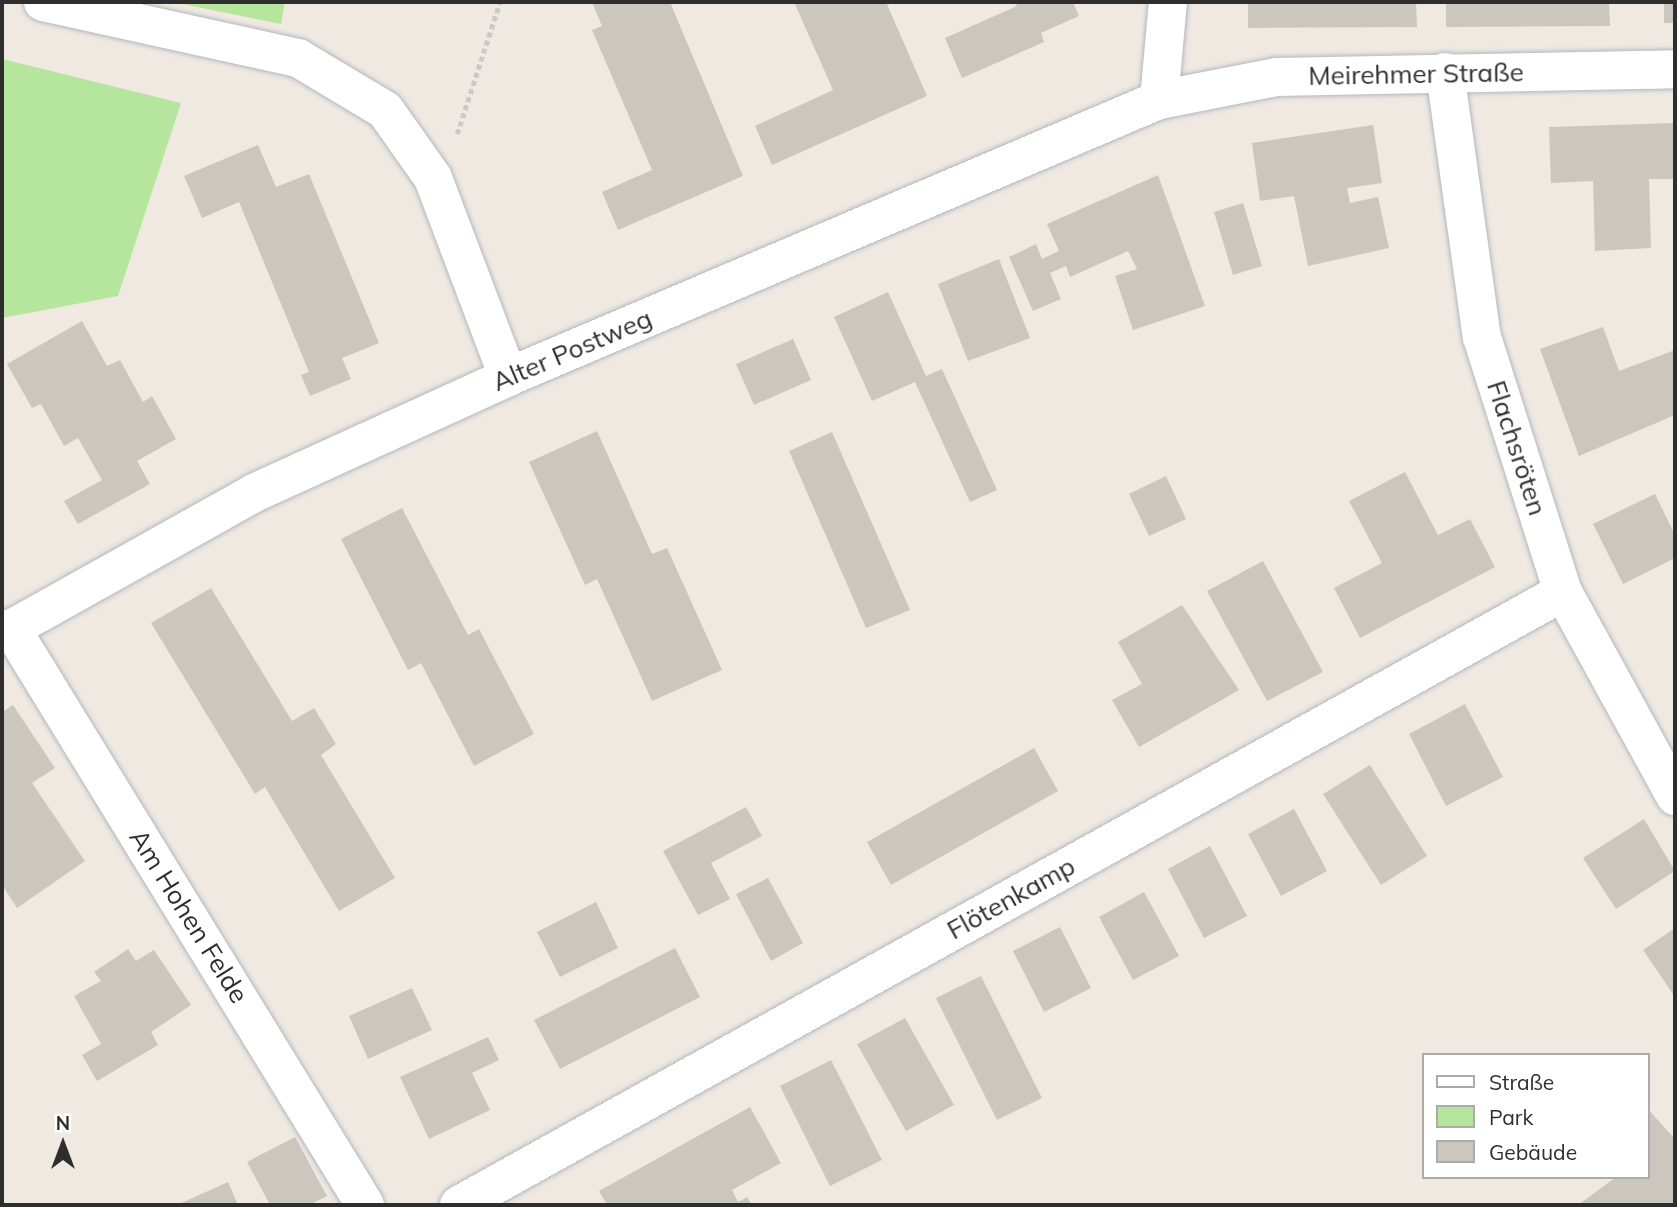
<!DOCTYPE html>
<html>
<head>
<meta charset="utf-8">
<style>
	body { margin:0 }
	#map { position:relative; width:1677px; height:1207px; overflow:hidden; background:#efe9e1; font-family:Mulish,sans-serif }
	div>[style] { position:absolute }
	.green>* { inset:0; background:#b6e59e }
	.building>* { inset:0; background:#cbc7bf }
	.path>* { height:4.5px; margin-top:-2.25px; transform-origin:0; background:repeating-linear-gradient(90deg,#c9c9c9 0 5px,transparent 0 8.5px) }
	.roads { filter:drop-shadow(0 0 2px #b4b7c1) drop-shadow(0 0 2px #b4b7c1) }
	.minor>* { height:38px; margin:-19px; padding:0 19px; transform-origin:19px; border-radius:19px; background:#fff }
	span { translate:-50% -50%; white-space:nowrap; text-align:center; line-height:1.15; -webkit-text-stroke:6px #fff; paint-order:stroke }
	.street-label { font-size:26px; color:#2e2e2e }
	.frame { position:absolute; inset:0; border:4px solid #2e2e2e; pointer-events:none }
	.legend { position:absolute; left:1422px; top:1053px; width:228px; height:126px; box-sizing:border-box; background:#fff; border:2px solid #ababab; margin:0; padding:9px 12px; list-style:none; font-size:21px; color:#2e2e2e }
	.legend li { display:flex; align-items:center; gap:14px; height:35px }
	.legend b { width:35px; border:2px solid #ababab }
	.north { position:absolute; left:28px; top:1109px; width:70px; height:70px; -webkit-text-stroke:5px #fff; paint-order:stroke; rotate:0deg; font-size:19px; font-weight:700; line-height:28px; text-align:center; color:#2e2e2e }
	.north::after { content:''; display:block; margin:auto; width:24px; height:32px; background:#2e2e2e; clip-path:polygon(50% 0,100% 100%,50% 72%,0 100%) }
</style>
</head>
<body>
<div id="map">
	<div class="green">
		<i style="clip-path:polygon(173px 2px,285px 2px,281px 24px)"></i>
		<i style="clip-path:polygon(2px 59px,181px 103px,118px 296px,2px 318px)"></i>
	</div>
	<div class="building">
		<i style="clip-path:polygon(592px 2px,670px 2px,743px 176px,618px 230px,602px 192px,652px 170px,592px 30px,602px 26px)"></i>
		<i style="clip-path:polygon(794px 2px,886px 2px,927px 96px,772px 165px,755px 126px,833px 90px)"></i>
		<i style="clip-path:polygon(1015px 2px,1073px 2px,1079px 16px,1041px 33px,1044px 42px,962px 78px,945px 38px,1017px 6px)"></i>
		<i style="clip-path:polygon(1248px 2px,1416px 2px,1417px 27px,1248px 28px)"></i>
		<i style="clip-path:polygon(1446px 2px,1609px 2px,1610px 26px,1446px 27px)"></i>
		<i style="clip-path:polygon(1664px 2px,1675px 2px,1675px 23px,1664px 23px)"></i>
		<i style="clip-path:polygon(1675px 123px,1675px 179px,1649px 179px,1651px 248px,1595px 251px,1593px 181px,1551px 183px,1549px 127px)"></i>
		<i style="clip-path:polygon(1373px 125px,1382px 183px,1347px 188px,1350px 203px,1378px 197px,1389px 248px,1308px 266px,1294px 196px,1260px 201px,1252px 143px)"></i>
		<i style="clip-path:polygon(258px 145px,276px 187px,309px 174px,379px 343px,342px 358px,351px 379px,310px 396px,301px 375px,309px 372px,239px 202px,202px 218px,184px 176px)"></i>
		<i style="clip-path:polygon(1158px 175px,1205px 306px,1133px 330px,1115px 276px,1137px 269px,1128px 251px,1070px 277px,1066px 266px,1050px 273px,1061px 299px,1033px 311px,1009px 257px,1036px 244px,1042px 259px,1059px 251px,1047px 224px)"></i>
		<i style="clip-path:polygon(1243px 203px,1262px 266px,1233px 275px,1214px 212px)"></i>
		<i style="clip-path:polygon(999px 259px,1030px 338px,968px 361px,938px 284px)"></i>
		<i style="clip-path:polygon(888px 292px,926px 376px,942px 369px,997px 490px,970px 502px,915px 382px,872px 401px,834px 317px)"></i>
		<i style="clip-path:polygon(82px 321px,107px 366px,120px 360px,143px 402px,152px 396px,176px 439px,137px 461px,150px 484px,78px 524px,64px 501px,102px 480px,78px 438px,64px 446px,41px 404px,32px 408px,7px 364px)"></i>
		<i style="clip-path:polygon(1603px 327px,1619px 371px,1675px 350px,1675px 415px,1579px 456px,1540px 349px)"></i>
		<i style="clip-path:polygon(793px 339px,811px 380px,754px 405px,736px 364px)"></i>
		<i style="clip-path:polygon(597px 431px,652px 554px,667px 548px,722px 670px,652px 701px,597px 579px,585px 585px,529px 462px)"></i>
		<i style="clip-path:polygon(832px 432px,910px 610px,866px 628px,789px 451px)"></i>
		<i style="clip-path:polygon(1405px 472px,1438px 535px,1470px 519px,1495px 567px,1360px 638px,1334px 588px,1382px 563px,1349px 501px)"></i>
		<i style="clip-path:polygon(1166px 476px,1186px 519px,1149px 536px,1129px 494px)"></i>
		<i style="clip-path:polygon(1655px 494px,1675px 535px,1675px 558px,1623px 584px,1593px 524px)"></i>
		<i style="clip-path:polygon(402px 508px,468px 635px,479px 629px,534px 734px,474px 766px,421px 663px,408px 670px,341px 539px)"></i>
		<i style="clip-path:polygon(1263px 561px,1323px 672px,1267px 701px,1207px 591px)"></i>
		<i style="clip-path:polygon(211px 588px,292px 721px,314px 708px,336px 744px,321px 755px,395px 878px,339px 911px,265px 787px,255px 794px,151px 623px)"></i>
		<i style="clip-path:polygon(1182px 605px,1239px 690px,1139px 747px,1112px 700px,1142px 684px,1118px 642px)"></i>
		<i style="clip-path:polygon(1465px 704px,1503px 777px,1446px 806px,1409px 734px)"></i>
		<i style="clip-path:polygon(13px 705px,55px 768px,32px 783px,85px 861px,17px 908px,2px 885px,2px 712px)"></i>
		<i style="clip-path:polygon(1034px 748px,1058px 791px,891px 885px,867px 842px)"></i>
		<i style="clip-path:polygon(1370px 765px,1427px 856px,1381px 885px,1323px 794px)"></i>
		<i style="clip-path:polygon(746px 807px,762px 836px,711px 863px,730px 899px,698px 915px,663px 851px)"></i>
		<i style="clip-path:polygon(1294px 809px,1327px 871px,1281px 896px,1248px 834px)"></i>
		<i style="clip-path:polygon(1644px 819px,1675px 871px,1616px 909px,1583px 858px)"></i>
		<i style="clip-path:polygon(1210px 846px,1247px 916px,1204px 938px,1168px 869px)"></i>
		<i style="clip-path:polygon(768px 878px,803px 943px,771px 961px,736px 894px)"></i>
		<i style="clip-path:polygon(1144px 892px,1179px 956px,1133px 980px,1099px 917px)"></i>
		<i style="clip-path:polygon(596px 902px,618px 948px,560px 977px,537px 932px)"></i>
		<i style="clip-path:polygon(1060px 927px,1091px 988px,1044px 1012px,1013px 951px)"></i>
		<i style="clip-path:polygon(1675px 928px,1675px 997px,1643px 950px)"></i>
		<i style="clip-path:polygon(675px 948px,700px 997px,560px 1069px,534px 1020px)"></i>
		<i style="clip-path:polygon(128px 949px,136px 961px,154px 950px,191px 1005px,151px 1032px,158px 1045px,97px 1081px,82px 1055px,101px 1044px,74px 996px,101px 981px,94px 972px)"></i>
		<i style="clip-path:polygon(981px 976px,1042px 1098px,997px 1120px,936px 998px)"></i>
		<i style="clip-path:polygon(412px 988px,432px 1030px,368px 1059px,349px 1016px)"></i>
		<i style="clip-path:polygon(905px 1018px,954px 1105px,906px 1131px,857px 1044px)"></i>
		<i style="clip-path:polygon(488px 1037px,499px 1060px,472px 1073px,490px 1110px,429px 1139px,400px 1077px)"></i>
		<i style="clip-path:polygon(831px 1060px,882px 1160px,830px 1186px,780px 1086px)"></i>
		<i style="clip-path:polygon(750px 1107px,781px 1163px,732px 1190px,738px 1202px,747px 1197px,752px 1205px,607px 1205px,599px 1191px)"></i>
		<i style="clip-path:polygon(1647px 1108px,1675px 1139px,1675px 1205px,1578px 1205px,1616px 1177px,1647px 1177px)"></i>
		<i style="clip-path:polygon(295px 1137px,327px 1196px,309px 1205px,270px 1205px,247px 1162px)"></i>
		<i style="clip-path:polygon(228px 1182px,238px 1205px,177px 1205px)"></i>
	</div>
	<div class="path">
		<i style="left:457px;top:134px;width:139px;rotate:-72deg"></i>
	</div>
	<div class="roads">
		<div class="minor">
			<i style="left:43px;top:2px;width:261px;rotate:12.4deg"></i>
			<i style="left:298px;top:58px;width:101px;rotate:30.9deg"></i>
			<i style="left:385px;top:110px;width:83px;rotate:54.8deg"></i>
			<i style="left:433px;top:178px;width:213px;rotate:69.3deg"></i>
			<i style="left:1445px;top:72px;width:268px;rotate:82.1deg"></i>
			<i style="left:1482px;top:337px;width:268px;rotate:72.4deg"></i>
			<i style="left:1563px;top:592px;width:233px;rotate:61.2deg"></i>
			<i style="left:1159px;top:100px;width:98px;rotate:-84.8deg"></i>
			<i style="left:11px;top:628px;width:677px;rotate:58.47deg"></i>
			<i style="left:2px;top:634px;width:289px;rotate:-29.2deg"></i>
			<i style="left:254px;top:493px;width:279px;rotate:-24.5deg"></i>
			<i style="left:508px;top:377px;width:707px;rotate:-23.05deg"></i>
			<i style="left:1159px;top:100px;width:119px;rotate:-11.1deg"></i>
			<i style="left:1276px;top:77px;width:399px;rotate:-1.1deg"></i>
			<i style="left:459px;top:1205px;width:1263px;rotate:-29.04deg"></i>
		</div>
	</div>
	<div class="street-label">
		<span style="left:1416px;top:74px;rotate:-1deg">Meirehmer Straße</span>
		<span style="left:572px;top:350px;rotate:-23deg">Alter Postweg</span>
		<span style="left:1517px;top:448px;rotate:72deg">Flachsröten</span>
		<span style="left:1011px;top:898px;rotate:-29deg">Flötenkamp</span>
		<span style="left:189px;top:916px;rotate:58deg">Am Hohen Felde</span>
	</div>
	<div class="frame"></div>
	<ul class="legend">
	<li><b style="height:9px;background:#fff"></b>Straße</li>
	<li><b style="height:19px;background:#b6e59e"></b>Park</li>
	<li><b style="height:19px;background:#cbc7bf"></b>Gebäude</li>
	</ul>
	<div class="north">N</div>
</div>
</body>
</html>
